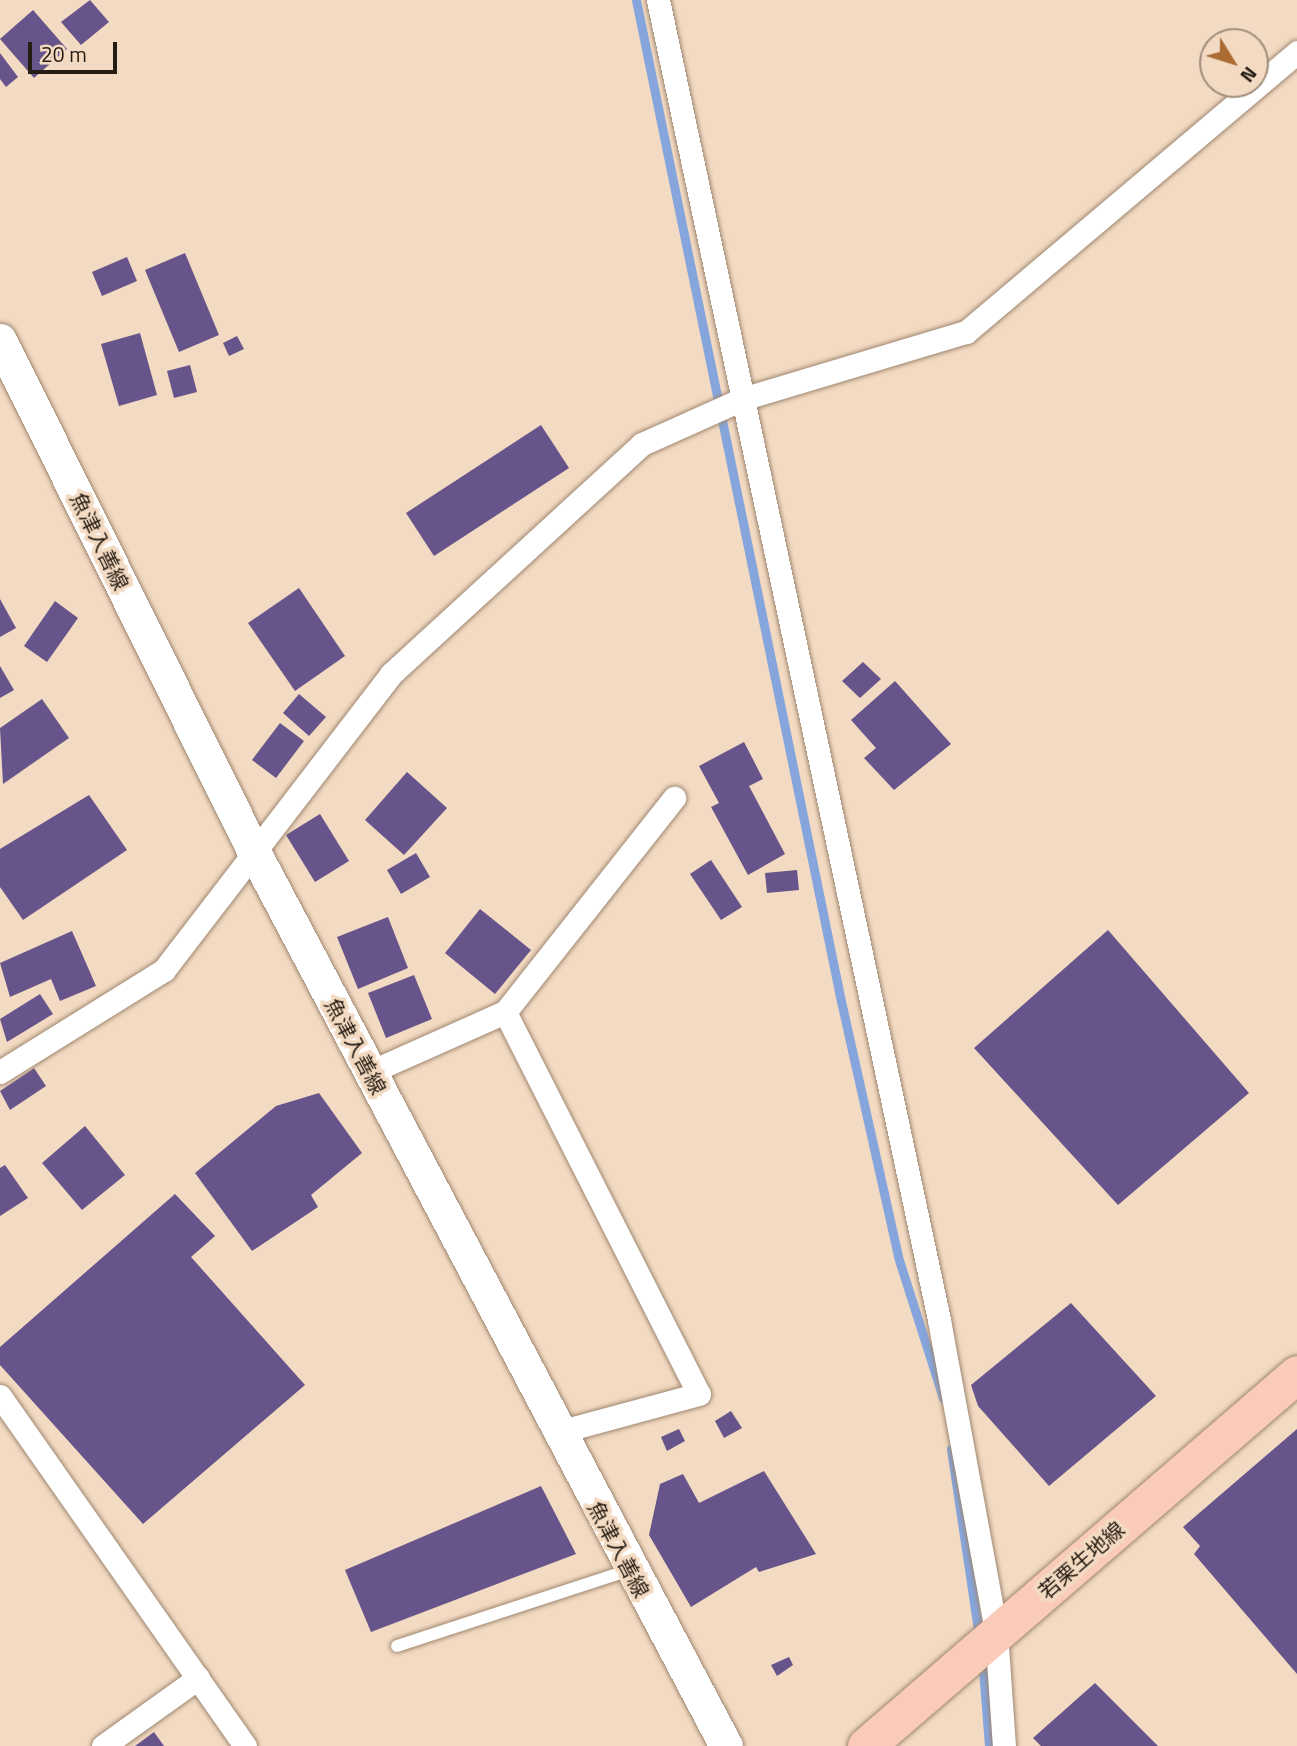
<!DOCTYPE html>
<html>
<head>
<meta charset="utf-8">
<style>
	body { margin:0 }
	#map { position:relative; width:1297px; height:1746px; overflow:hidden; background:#f3dac2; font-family:"Titillium Web","Noto Sans JP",sans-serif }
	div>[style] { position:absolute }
	.stream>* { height:9px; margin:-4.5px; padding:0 4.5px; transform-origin:4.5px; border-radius:4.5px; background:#86a5dc }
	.building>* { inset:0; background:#66548b }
	.roads { filter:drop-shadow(0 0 2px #9e8771) drop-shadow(0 0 2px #9e8771) }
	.lane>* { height:12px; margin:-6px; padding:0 6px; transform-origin:6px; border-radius:6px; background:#fff }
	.street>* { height:23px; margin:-11.5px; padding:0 11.5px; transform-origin:11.5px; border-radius:11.5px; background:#fff }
	.secondary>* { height:33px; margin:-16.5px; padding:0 16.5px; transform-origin:16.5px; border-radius:16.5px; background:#fff }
	.primary>* { height:37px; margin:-18.5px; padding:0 18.5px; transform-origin:18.5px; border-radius:18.5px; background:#facbb9 }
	span { translate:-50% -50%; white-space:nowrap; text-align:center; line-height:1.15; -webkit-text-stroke:7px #f3dac2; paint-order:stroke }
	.street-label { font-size:21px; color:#251c13 }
	.north { position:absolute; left:1199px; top:28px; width:70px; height:70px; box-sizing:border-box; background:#f3dac2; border:2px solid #a18e7c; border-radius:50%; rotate:128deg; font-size:19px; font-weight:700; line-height:28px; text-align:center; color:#251c13 }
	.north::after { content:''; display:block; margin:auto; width:24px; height:32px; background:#aa6c32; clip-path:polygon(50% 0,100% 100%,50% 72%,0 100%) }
	.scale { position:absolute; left:28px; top:42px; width:89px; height:32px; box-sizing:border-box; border:4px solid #251c13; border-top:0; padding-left:9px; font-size:21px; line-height:24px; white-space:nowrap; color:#251c13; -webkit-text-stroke:5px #f3dac2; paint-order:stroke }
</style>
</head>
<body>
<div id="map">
	<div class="stream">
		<i style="left:636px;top:0;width:1022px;rotate:78.43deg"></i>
		<i style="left:841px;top:1001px;width:265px;rotate:77.4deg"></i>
		<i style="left:899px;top:1260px;width:145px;rotate:72.3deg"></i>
		<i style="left:951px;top:1449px;width:189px;rotate:81.5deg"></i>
		<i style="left:982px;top:1657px;width:89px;rotate:85.5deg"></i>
	</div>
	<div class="building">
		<i style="clip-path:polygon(90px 0,109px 22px,81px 45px,61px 22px)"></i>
		<i style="clip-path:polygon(33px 10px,67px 49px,34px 78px,0 39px)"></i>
		<i style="clip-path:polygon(0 53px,18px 77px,6px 87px,0 79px)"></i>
		<i style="clip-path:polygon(185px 253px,219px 335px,179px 352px,145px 270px)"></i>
		<i style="clip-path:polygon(127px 257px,137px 281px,102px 296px,92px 272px)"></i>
		<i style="clip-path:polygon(140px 333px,157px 395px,119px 406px,101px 344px)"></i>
		<i style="clip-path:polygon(237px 336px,244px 349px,229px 356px,223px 343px)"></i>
		<i style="clip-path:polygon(190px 365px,197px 392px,174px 398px,167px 371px)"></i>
		<i style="clip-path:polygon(541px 425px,569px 468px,434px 556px,406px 513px)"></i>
		<i style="clip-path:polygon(299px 588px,345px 656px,295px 691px,248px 623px)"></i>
		<i style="clip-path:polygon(0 599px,16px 628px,0 637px)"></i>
		<i style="clip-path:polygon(55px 601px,78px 618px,47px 662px,24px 646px)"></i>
		<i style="clip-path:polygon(863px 662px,881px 679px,860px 698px,842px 681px)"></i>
		<i style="clip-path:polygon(0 666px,14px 690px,0 698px)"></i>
		<i style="clip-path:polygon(895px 681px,951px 744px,894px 790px,864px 758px,876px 748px,851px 720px)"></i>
		<i style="clip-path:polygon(299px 694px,326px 717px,309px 736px,283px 713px)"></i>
		<i style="clip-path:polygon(42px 699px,69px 738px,3px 784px,0 728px)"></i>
		<i style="clip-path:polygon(280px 723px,304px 741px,276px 778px,252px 760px)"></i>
		<i style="clip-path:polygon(744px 742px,763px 779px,749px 786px,785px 854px,748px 875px,711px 807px,719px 803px,699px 766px)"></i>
		<i style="clip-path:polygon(407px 772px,447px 808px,404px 855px,365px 820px)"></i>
		<i style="clip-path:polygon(89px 795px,127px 850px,23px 920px,0 887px,0 849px)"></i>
		<i style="clip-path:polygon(320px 814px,349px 861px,315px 882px,286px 835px)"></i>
		<i style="clip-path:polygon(416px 853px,430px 877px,401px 894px,387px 870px)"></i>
		<i style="clip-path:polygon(711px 860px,742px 907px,721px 920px,690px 874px)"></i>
		<i style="clip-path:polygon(797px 870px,799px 890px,767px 893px,765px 873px)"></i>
		<i style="clip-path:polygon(480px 909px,531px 950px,495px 994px,445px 953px)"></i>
		<i style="clip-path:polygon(388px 917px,408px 968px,358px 989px,337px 937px)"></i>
		<i style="clip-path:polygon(1108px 930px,1249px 1093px,1118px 1205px,974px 1048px)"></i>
		<i style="clip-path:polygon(72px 931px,96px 986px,60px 1001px,51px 979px,10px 997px,0 963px)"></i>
		<i style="clip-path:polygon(414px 975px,432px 1019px,386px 1038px,368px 993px)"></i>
		<i style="clip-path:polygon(40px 994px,53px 1014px,7px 1042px,0 1019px)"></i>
		<i style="clip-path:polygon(34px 1068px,46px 1086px,10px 1110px,0 1091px)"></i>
		<i style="clip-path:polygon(319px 1093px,362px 1153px,311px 1195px,318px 1207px,252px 1251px,195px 1173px,276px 1106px)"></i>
		<i style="clip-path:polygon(85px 1126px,125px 1175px,82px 1210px,42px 1163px)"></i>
		<i style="clip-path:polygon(5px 1165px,28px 1198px,0 1216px,0 1168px)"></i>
		<i style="clip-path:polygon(175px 1194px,215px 1236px,191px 1257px,305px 1385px,143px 1524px,0 1365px,0 1347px)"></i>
		<i style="clip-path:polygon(1071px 1303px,1156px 1396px,1049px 1486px,978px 1406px,971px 1385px)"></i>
		<i style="clip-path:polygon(731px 1411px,742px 1428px,724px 1438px,715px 1421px)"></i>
		<i style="clip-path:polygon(679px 1429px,685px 1441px,667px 1451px,661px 1437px)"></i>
		<i style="clip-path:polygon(1297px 1429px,1297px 1674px,1194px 1554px,1200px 1546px,1183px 1527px)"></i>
		<i style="clip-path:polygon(764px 1471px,816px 1554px,759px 1572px,756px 1567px,691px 1607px,649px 1535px,660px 1484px,683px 1474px,699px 1503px)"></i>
		<i style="clip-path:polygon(541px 1486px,576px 1554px,371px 1632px,345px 1570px)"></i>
		<i style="clip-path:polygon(789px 1657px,793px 1665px,777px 1676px,771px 1665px)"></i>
		<i style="clip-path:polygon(1095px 1683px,1158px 1746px,1041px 1746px,1033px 1738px)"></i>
		<i style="clip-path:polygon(154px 1732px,164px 1746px,135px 1746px)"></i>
	</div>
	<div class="roads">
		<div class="lane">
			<i style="left:397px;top:1646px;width:245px;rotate:-18.1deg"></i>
		</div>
		<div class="street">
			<i style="left:658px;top:0;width:1350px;rotate:77.98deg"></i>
			<i style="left:939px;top:1320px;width:317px;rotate:79.6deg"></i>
			<i style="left:996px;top:1632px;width:114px;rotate:86deg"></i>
			<i style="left:505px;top:1012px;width:273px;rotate:-51.7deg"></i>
			<i style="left:0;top:1072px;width:193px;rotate:-31.9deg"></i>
			<i style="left:164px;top:970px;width:373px;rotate:-52.5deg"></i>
			<i style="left:391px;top:674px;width:340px;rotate:-42.5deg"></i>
			<i style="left:642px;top:444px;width:110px;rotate:-24.2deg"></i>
			<i style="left:742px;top:399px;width:234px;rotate:-16.7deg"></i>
			<i style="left:966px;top:332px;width:434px;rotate:-40.2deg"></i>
			<i style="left:370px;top:1072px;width:148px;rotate:-24deg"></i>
			<i style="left:505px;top:1012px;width:428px;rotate:63.1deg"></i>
			<i style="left:699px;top:1394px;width:146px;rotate:164.9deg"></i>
			<i style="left:0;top:1396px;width:427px;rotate:55deg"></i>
			<i style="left:103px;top:1746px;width:117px;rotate:-35.6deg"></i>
		</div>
		<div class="secondary">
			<i style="left:0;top:340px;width:567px;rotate:63.62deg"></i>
			<i style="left:252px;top:848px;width:1015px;rotate:62.17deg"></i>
		</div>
		<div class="primary">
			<i style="left:866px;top:1746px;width:569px;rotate:-40.8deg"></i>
		</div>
	</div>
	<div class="street-label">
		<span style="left:100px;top:541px;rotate:64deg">魚津入善線</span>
		<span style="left:356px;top:1046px;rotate:62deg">魚津入善線</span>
		<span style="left:619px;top:1549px;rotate:62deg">魚津入善線</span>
		<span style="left:1081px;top:1560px;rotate:-41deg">若栗生地線</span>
	</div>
	<div class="north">N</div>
	<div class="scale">20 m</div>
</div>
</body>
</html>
